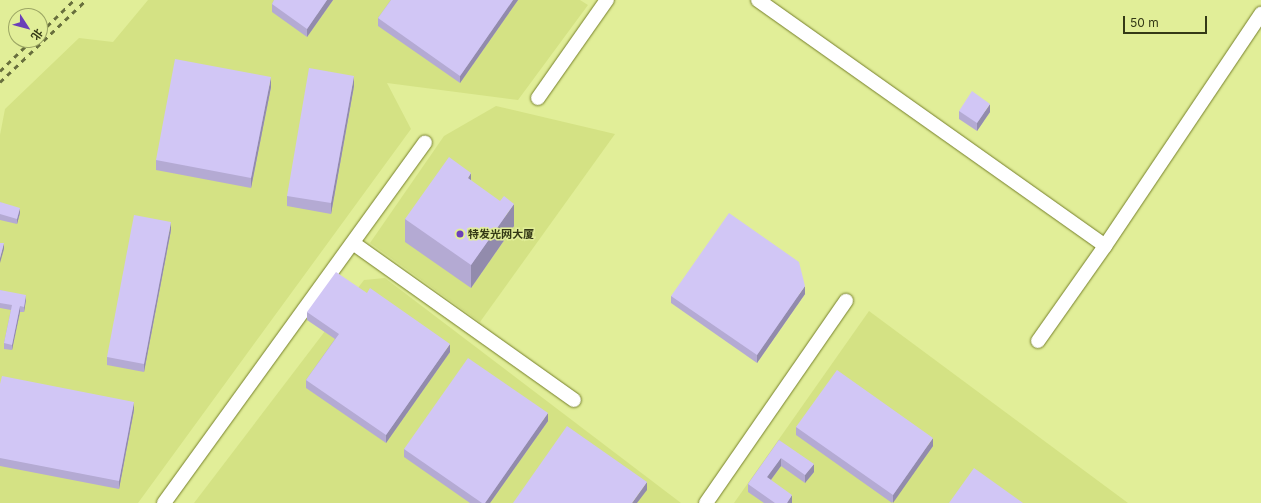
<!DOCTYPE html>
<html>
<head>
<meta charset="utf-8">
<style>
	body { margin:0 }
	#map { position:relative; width:1261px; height:503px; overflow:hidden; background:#e1ee98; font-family:Inter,"Noto Sans SC",sans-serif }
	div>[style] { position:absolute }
	.built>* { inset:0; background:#d4e284 }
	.roads { filter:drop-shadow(0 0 1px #757f29) drop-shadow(0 0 1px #757f29) }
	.minor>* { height:14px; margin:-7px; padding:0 7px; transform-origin:7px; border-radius:7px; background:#fff }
	.rail>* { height:3px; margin-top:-1.5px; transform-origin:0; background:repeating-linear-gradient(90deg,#686f3d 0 5px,transparent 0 10px) }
	.wall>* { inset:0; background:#b4aad3 }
	.shaded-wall>* { inset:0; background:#928bac }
	.building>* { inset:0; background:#d1c6f5 }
	.dots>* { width:11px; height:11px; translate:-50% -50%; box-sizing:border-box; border:2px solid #e1ee98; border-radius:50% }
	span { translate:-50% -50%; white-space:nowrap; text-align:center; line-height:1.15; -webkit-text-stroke:3px #e1ee98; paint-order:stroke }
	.poi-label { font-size:11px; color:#343916; font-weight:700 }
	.left { translate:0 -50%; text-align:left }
	.north { position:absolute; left:8px; top:8px; width:40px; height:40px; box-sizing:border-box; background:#e1ee98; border:1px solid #9ca664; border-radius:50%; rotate:126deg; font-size:11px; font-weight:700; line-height:16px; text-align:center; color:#343916 }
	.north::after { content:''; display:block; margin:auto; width:14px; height:18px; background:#6b40b8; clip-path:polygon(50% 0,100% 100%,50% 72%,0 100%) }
	.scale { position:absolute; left:1123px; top:16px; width:84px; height:18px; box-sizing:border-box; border:2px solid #343916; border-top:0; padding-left:5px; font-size:12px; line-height:14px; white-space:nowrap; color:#343916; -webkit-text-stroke:3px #e1ee98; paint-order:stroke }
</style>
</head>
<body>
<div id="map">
	<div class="built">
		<i style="clip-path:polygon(148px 0,580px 0,588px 5px,518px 100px,387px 83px,411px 129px,138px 503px,0 503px,0 135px,5px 109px,79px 38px,113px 42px)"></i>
		<i style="clip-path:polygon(496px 106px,615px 134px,480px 322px,370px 243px,444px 136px)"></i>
		<i style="clip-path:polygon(385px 278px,681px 503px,194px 503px,364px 280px)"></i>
		<i style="clip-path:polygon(869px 311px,1128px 503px,734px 503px)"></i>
	</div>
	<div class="roads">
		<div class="minor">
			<i style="left:758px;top:0;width:425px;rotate:35.3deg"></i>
			<i style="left:538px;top:98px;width:120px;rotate:-54.9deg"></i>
			<i style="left:353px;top:243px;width:271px;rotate:35.4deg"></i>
			<i style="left:1038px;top:341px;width:116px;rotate:-54.8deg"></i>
			<i style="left:1105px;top:246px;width:280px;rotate:-56.1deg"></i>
			<i style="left:164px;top:503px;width:445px;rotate:-54.1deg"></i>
			<i style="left:706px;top:503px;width:246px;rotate:-55.3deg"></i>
		</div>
	</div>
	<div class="rail">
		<i style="left:40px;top:33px;width:47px;rotate:-44.1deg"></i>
		<i style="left:0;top:71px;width:45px;rotate:-44.1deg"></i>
		<i style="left:0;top:82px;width:119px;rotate:-43.6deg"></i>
	</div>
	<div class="wall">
		<i style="clip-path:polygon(274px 0,333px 0,307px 37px,272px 12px,272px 4px)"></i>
		<i style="clip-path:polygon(391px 0,518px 0,460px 83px,378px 26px,378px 18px)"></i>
		<i style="clip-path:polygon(354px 86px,331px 214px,287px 206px,287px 196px)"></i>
		<i style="clip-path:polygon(271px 87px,251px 188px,156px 170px,156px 160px)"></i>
		<i style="clip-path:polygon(959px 111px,990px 112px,977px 131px,959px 119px)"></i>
		<i style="clip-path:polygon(471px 181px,514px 226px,471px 288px,405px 242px,405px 219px)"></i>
		<i style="clip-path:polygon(0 202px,20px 213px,17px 224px,0 220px)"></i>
		<i style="clip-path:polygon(171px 230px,144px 372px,107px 365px,107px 357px)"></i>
		<i style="clip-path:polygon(0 290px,26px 300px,24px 312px,20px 312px,12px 350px,4px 349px,4px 343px,11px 310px,0 308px)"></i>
		<i style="clip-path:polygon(805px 294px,757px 363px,671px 303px,671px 296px)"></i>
		<i style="clip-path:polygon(307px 312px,450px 352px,386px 443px,306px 388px,306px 380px,335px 339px,307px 320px)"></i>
		<i style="clip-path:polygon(0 384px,134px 410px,119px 489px,0 466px)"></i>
		<i style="clip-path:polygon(548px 421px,490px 503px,470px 503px,404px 457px,404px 449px)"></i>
		<i style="clip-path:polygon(796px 427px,933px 446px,892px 503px,796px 435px)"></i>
		<i style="clip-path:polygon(779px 440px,814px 472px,805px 483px,781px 466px,771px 480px,792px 503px,764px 503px,748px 492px,748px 484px)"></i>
	</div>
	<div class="shaded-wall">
		<i style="clip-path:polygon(327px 0,333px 0,307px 37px,307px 29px)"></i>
		<i style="clip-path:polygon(513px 0,518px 0,460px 83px,460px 76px)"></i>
		<i style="clip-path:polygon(354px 76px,354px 86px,331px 214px,331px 203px)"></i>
		<i style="clip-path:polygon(271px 77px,271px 87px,251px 188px,251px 178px)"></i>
		<i style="clip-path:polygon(990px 104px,990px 112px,977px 131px,977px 123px)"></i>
		<i style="clip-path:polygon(471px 173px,471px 196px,468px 178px)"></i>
		<i style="clip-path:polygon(514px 204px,514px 226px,471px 288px,471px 265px)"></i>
		<i style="clip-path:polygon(20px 208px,20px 213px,17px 224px,17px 219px)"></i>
		<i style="clip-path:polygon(171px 222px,171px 230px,144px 372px,144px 364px)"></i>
		<i style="clip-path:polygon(4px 243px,4px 249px,0 263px,0 258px)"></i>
		<i style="clip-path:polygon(805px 286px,805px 294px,757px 363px,757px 355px)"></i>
		<i style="clip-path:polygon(26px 295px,26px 300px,24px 312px,24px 307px)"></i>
		<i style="clip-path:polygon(20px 306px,20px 312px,12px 350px,12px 345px)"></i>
		<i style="clip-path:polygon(450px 344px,450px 352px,386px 443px,386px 435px)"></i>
		<i style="clip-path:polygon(134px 402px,134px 410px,119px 489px,119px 481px)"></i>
		<i style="clip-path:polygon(548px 413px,548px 421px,490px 503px,485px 503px)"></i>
		<i style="clip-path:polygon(933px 438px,933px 446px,893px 503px,893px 495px)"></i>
		<i style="clip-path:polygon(781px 458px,781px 466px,767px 485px,767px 477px)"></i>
		<i style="clip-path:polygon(814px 464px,814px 472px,805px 483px,805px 475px)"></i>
		<i style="clip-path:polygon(647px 482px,647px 490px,637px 503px,632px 503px)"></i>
		<i style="clip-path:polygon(792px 495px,792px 503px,787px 503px)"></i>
	</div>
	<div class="building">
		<i style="clip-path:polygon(274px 0,327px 0,307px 29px,272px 4px)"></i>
		<i style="clip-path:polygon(391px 0,513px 0,460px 76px,378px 18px)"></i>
		<i style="clip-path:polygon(175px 59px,271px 77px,251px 178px,156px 160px)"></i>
		<i style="clip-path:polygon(309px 68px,354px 76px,331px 203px,287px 196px)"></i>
		<i style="clip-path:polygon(972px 91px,990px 104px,977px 123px,959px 111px)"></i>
		<i style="clip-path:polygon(449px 157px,471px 173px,468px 178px,500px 201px,504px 196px,514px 204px,471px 265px,405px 219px)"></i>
		<i style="clip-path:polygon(0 202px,20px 208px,17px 219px,0 214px)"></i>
		<i style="clip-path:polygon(729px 213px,799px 262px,805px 286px,757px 355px,671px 296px)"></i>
		<i style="clip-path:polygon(134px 215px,171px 222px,144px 364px,107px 357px)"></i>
		<i style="clip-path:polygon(0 243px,4px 243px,0 258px)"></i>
		<i style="clip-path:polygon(336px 272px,367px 293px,370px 288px,450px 344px,386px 435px,306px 380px,339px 334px,307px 312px)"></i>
		<i style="clip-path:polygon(0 290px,26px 295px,24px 307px,20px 306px,12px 345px,4px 343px,12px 305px,0 303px)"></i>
		<i style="clip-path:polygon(468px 358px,548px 413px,485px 503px,482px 503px,404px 449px)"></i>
		<i style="clip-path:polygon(837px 370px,933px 438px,893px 495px,796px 427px)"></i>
		<i style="clip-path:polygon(2px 376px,134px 402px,119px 481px,0 458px,0 384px)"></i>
		<i style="clip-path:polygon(567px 426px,647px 482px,632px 503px,513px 503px)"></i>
		<i style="clip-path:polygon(779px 440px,814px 464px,805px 475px,781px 458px,767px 477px,792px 495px,787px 503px,775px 503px,748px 484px)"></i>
		<i style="clip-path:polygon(974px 468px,1023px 503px,949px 503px)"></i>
	</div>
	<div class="dots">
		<i style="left:460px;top:234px;background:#6b40b8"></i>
	</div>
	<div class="poi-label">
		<span class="left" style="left:468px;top:234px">特发光网大厦</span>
	</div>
	<div class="north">北</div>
	<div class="scale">50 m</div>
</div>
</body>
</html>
